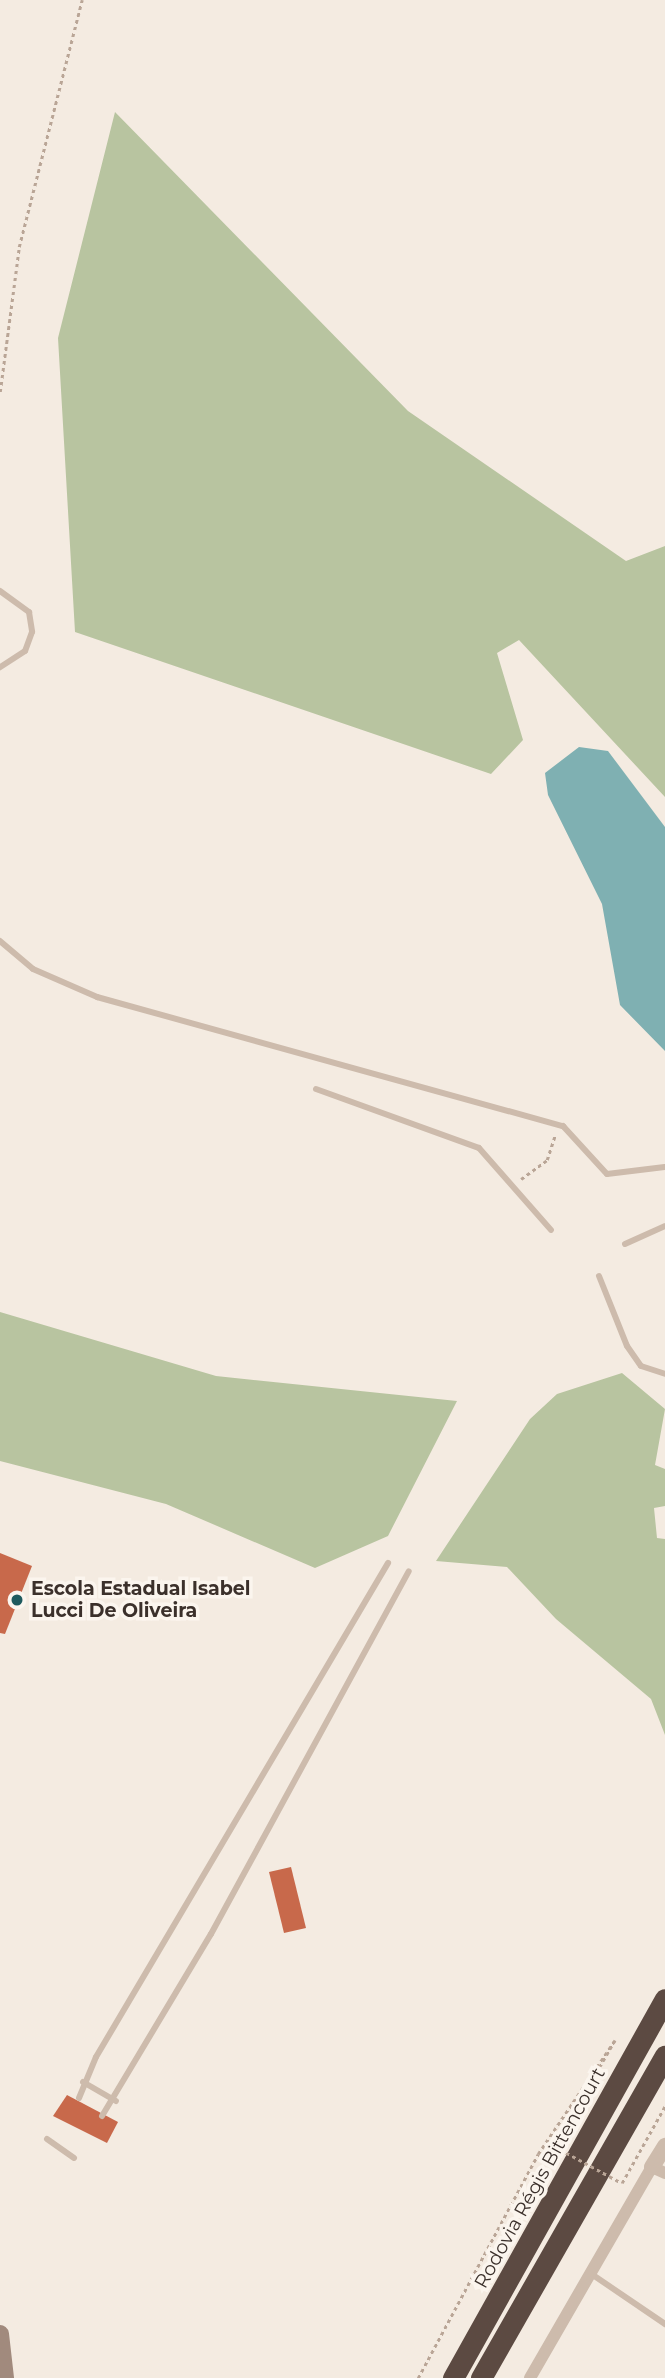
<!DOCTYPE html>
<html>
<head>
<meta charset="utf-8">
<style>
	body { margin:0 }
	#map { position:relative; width:665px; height:2378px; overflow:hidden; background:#f4ebe1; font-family:Montserrat,sans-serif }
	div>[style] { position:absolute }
	.green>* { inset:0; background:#b8c4a0 }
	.water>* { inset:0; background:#7fb0b2 }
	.building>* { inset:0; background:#c8694b }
	.path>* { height:2.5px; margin-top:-1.25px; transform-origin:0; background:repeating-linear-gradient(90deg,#b9a596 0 3.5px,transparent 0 7px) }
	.service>* { height:6px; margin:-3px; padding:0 3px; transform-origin:3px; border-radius:3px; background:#cdbbac }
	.minor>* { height:12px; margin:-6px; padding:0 6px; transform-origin:6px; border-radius:6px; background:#cdbbac }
	.tertiary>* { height:16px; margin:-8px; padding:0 8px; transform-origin:8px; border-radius:8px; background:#cdbbac }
	.secondary>* { height:18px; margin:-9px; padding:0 9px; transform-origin:9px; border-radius:9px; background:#a18a7d }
	.motorway>* { height:21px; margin:-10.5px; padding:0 10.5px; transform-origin:10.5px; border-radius:10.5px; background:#5c4a42 }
	.path-bridge>* { height:2.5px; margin-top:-1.25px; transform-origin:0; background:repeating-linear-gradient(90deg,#b9a596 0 3.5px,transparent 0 7px) }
	.dots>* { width:19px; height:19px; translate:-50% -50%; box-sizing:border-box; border:4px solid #fbf5ee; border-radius:50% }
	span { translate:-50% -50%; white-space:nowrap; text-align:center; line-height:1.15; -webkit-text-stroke:7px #fbf5ee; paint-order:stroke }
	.poi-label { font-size:19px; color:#3b302b; font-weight:700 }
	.left { translate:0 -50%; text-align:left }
	.street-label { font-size:19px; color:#3b302b }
</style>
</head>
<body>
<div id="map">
	<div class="green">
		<i style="clip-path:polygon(115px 112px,408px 411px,626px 561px,665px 546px,665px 797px,519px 640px,497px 653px,523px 740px,491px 774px,75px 632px,58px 338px)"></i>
		<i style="clip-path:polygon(0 1312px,216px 1376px,457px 1401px,388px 1536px,315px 1568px,166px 1504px,0 1461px)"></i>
		<i style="clip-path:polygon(622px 1373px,665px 1409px,655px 1465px,665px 1469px,665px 1506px,654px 1508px,657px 1538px,665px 1539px,665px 1735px,651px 1699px,556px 1619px,507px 1567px,436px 1561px,530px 1419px,557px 1394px)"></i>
	</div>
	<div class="water">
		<i style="clip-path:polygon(579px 747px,608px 751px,665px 827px,665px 1051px,620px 1005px,602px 904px,548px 795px,545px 773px)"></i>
	</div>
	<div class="building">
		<i style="clip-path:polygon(0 1553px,32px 1566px,5px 1634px,0 1633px)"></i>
		<i style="clip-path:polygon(291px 1867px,306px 1928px,284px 1933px,269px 1872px)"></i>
		<i style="clip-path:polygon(67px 2095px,118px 2122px,107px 2143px,53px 2116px)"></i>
	</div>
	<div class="path">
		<i style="left:0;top:392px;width:146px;rotate:-82.5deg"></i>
		<i style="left:19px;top:247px;width:255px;rotate:-75.7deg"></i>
		<i style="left:521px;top:1179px;width:32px;rotate:-36deg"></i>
		<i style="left:547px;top:1160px;width:25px;rotate:-72deg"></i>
		<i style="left:554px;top:2146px;width:122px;rotate:-60.1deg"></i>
		<i style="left:622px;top:2183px;width:88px;rotate:-60.8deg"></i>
		<i style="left:418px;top:2378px;width:254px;rotate:-61.8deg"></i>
		<i style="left:538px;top:2154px;width:138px;rotate:-56deg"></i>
	</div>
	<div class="service">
		<i style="left:0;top:591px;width:36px;rotate:36deg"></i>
		<i style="left:29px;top:612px;width:20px;rotate:81deg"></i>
		<i style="left:32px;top:632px;width:20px;rotate:110deg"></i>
		<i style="left:25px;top:651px;width:30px;rotate:147deg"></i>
		<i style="left:0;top:941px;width:43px;rotate:40.3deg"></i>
		<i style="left:33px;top:969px;width:70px;rotate:23.6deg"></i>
		<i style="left:97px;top:997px;width:484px;rotate:15.5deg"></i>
		<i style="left:563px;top:1126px;width:65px;rotate:47.5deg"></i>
		<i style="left:607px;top:1174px;width:58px;rotate:-6.9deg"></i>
		<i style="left:316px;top:1089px;width:173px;rotate:19.9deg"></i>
		<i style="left:479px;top:1148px;width:109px;rotate:48.7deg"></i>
		<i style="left:625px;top:1244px;width:44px;rotate:-24.2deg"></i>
		<i style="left:599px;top:1276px;width:75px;rotate:68.2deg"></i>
		<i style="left:627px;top:1346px;width:24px;rotate:55deg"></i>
		<i style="left:641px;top:1366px;width:25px;rotate:18deg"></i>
		<i style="left:83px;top:2082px;width:38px;rotate:30deg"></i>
		<i style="left:79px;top:2098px;width:44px;rotate:-67.5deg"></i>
		<i style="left:96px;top:2057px;width:574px;rotate:-59.41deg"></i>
		<i style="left:102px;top:2116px;width:212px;rotate:-59.1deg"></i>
		<i style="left:211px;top:1934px;width:413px;rotate:-61.4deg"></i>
		<i style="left:47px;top:2139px;width:33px;rotate:35deg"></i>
		<i style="left:590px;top:2273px;width:91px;rotate:34.2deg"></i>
	</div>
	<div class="minor">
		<i style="left:530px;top:2378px;width:244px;rotate:-60deg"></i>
		<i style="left:652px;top:2167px;width:14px;rotate:25deg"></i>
	</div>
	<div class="tertiary">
		<i style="left:652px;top:2167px;width:25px;rotate:-58deg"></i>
	</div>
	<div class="secondary">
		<i style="left:0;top:2334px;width:44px;rotate:83.5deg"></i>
	</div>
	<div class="motorway">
		<i style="left:453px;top:2378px;width:434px;rotate:-60.8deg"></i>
		<i style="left:481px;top:2378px;width:371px;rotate:-60.3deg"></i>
	</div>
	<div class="path-bridge">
		<i style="left:554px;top:2146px;width:77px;rotate:28.6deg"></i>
	</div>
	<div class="dots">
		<i style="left:17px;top:1600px;background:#1f5a5e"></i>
	</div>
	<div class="poi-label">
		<span class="left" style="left:31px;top:1600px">Escola Estadual Isabel<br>Lucci De Oliveira</span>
	</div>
	<div class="street-label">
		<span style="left:540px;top:2178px;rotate:-61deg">Rodovia Régis Bittencourt</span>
	</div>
</div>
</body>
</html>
